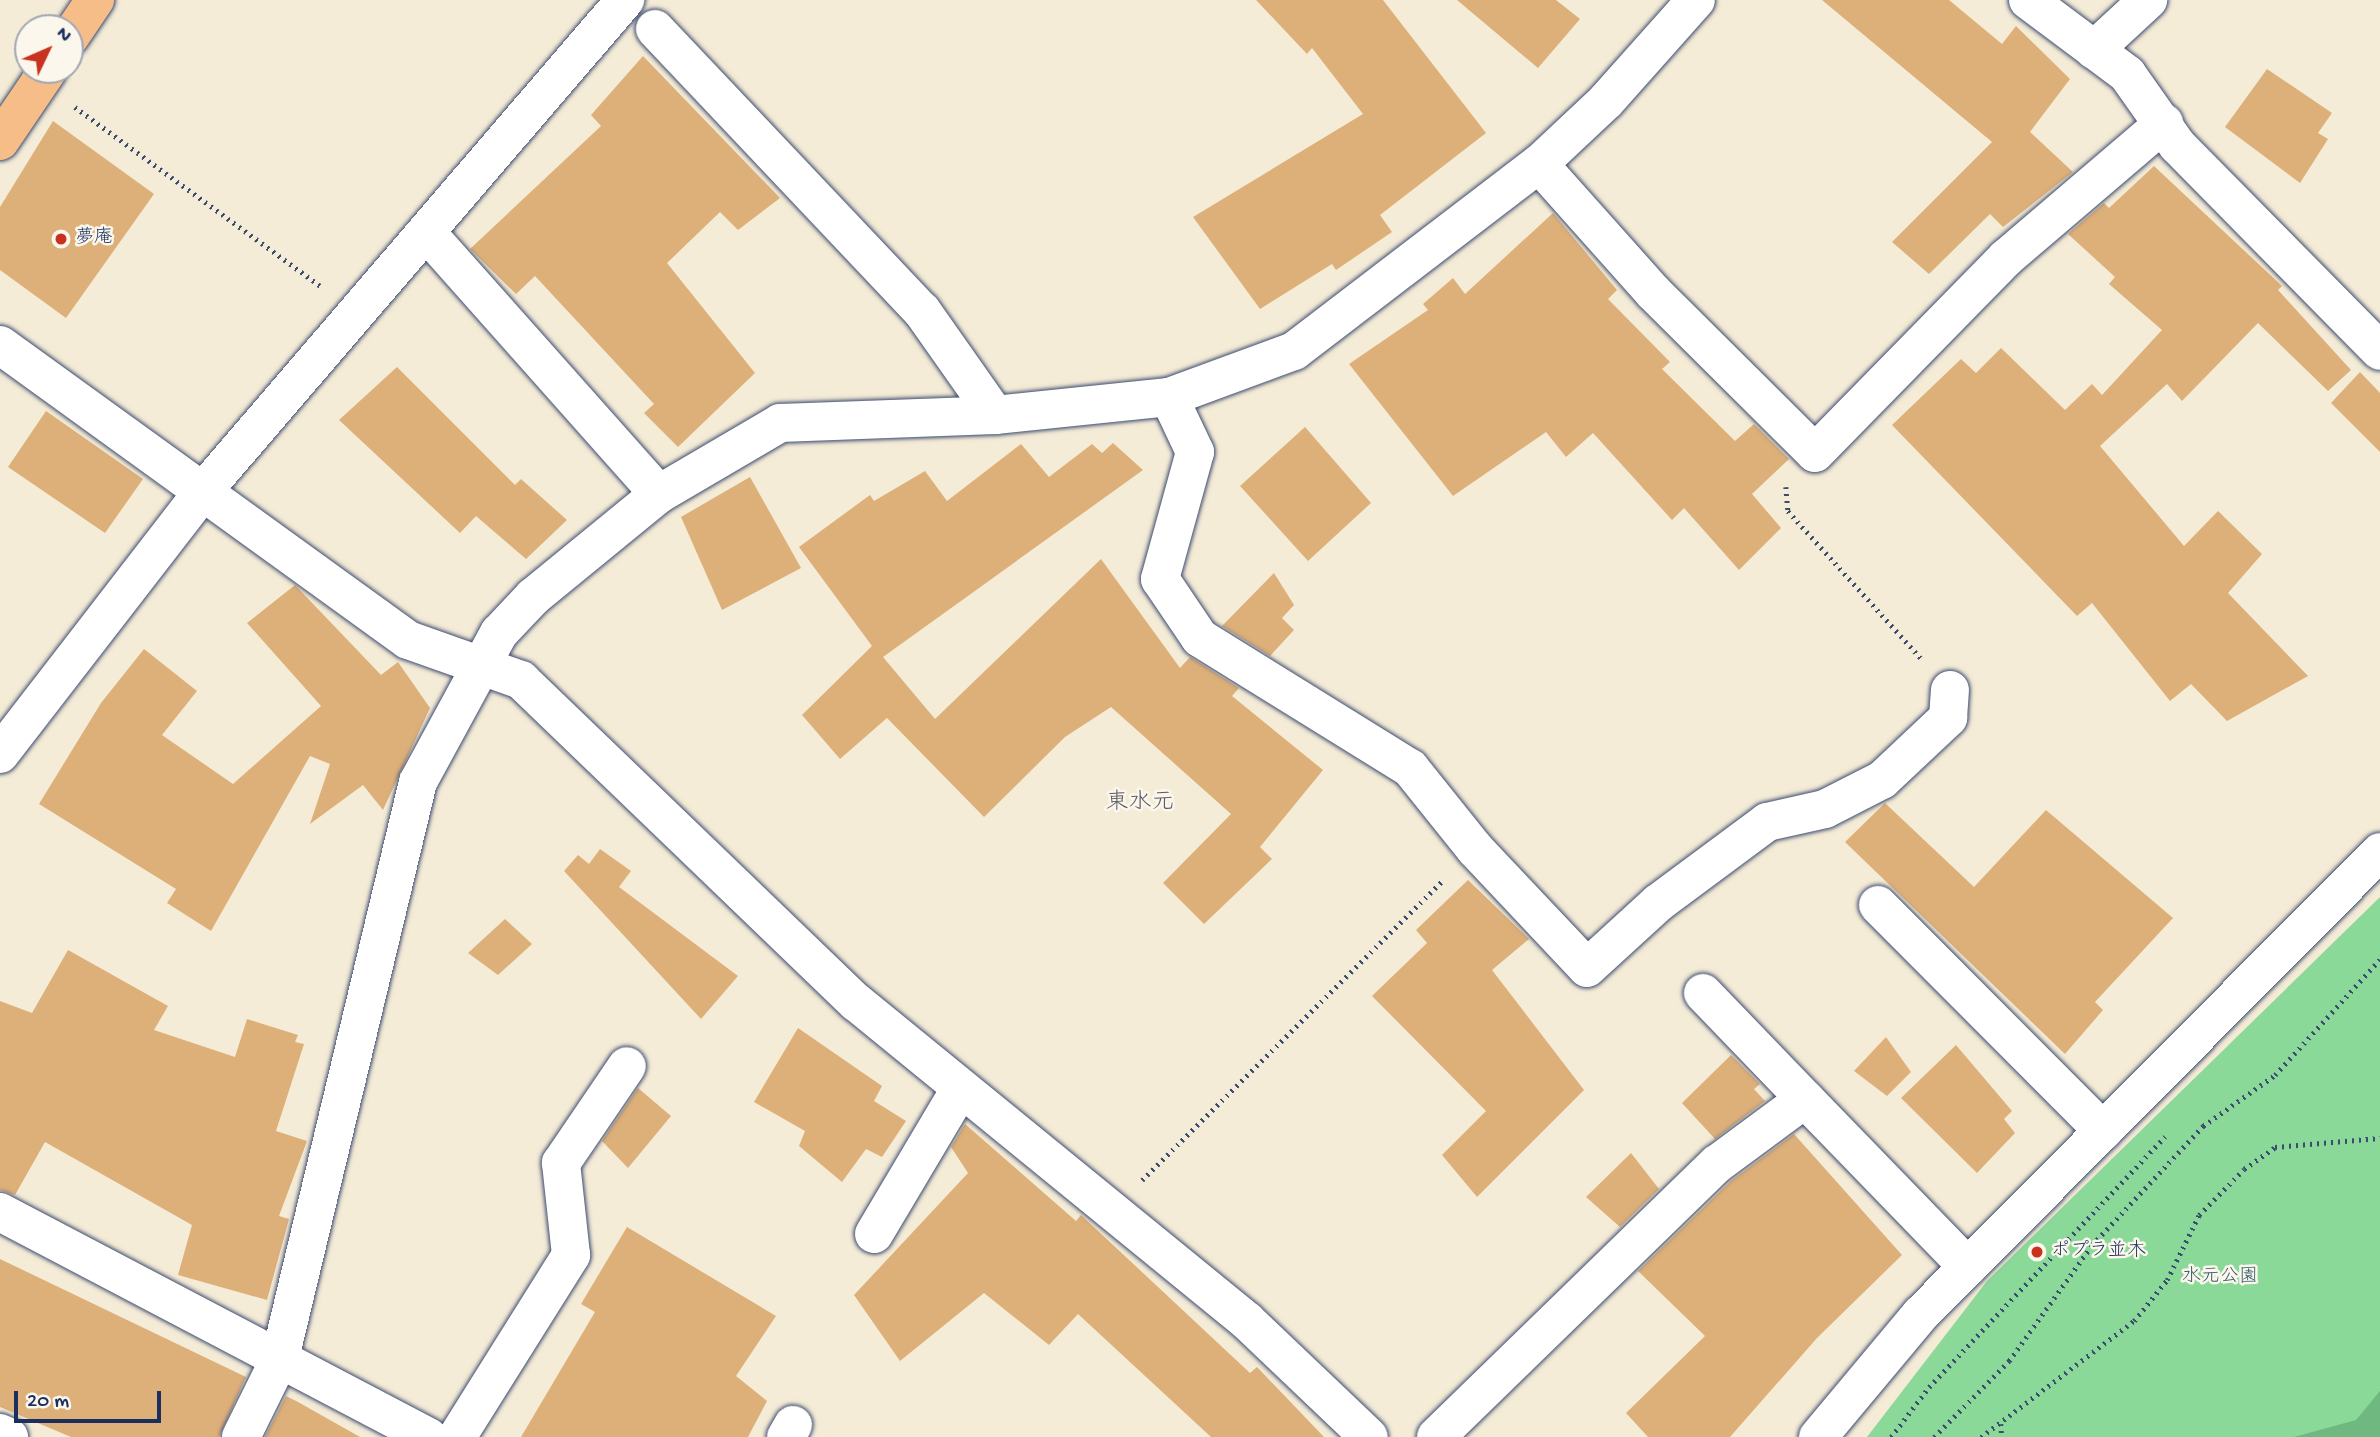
<!DOCTYPE html>
<html>
<head>
<meta charset="utf-8">
<style>
	body { margin:0 }
	#map { position:relative; width:2380px; height:1437px; overflow:hidden; background:#f5ecd7; font-family:"Gochi Hand","Klee One",sans-serif }
	div>[style] { position:absolute }
	.green>* { inset:0; background:#8ad998 }
	.forest>* { inset:0; background:#6fb980 }
	.building>* { inset:0; background:#ddb07a }
	.path>* { height:4.5px; margin-top:-2.25px; transform-origin:0; background:repeating-linear-gradient(90deg,#3c4b70 0 2px,transparent 0 7px) }
	.roads { filter:drop-shadow(0 0 2px #3c4b70) drop-shadow(0 0 2px #3c4b70) }
	.minor>* { height:38px; margin:-19px; padding:0 19px; transform-origin:19px; border-radius:19px; background:#fff }
	.major>* { height:38px; margin:-19px; padding:0 19px; transform-origin:19px; border-radius:19px; background:#f7bd88 }
	.dots>* { width:19px; height:19px; translate:-50% -50%; box-sizing:border-box; border:4px solid #fbf7ec; border-radius:50% }
	span { translate:-50% -50%; white-space:nowrap; text-align:center; line-height:1.15; -webkit-text-stroke:5px #fbf7ec; paint-order:stroke }
	.poi-label { font-size:19px; color:#1b2f5e }
	.left { translate:0 -50%; text-align:left }
	.park-label { font-size:19px; color:#375a6c }
	.quarter-label { font-size:23px; color:#5f5c68 }
	.north { position:absolute; left:14px; top:14px; width:70px; height:70px; box-sizing:border-box; background:#fbf7ec; border:2px solid #a1a7b3; border-radius:50%; rotate:46deg; font-size:19px; font-weight:700; line-height:28px; text-align:center; color:#1b2f5e }
	.north::after { content:''; display:block; margin:auto; width:24px; height:32px; background:#c8321e; clip-path:polygon(50% 0,100% 100%,50% 72%,0 100%) }
	.scale { position:absolute; left:14px; top:1391px; width:147px; height:32px; box-sizing:border-box; border:4px solid #1b2f5e; border-top:0; padding-left:9px; font-size:21px; line-height:24px; white-space:nowrap; color:#1b2f5e; -webkit-text-stroke:5px #fbf7ec; paint-order:stroke }
</style>
</head>
<body>
<div id="map">
	<div class="green">
		<i style="clip-path:polygon(2380px 897px,2380px 1437px,1867px 1437px,1987px 1281px)"></i>
	</div>
	<div class="forest">
		<i style="clip-path:polygon(2380px 1391px,2380px 1437px,2294px 1437px,2356px 1420px)"></i>
	</div>
	<div class="building">
		<i style="clip-path:polygon(1256px 0,1383px 0,1486px 133px,1380px 215px,1392px 232px,1336px 270px,1332px 264px,1260px 309px,1193px 217px,1363px 114px,1312px 48px,1307px 54px)"></i>
		<i style="clip-path:polygon(1457px 0,1556px 0,1580px 19px,1538px 68px)"></i>
		<i style="clip-path:polygon(1822px 0,1949px 0,2002px 44px,2016px 26px,2070px 79px,2030px 132px,2073px 172px,2003px 227px,1990px 214px,1929px 274px,1892px 242px,1992px 142px)"></i>
		<i style="clip-path:polygon(643px 56px,780px 198px,738px 230px,720px 212px,667px 263px,755px 373px,678px 447px,644px 413px,654px 404px,535px 276px,516px 294px,470px 249px,601px 126px,591px 115px)"></i>
		<i style="clip-path:polygon(2267px 69px,2332px 113px,2318px 133px,2328px 139px,2300px 183px,2225px 127px)"></i>
		<i style="clip-path:polygon(53px 121px,154px 194px,66px 318px,0 270px,0 207px)"></i>
		<i style="clip-path:polygon(2154px 166px,2282px 286px,2278px 290px,2351px 370px,2328px 391px,2258px 323px,2182px 401px,2167px 384px,2100px 446px,2184px 546px,2218px 511px,2262px 554px,2228px 593px,2308px 676px,2227px 721px,2191px 684px,2170px 701px,2092px 603px,2077px 616px,1892px 425px,1961px 359px,1976px 373px,2001px 348px,2065px 410px,2092px 384px,2102px 395px,2162px 330px,2109px 284px,2115px 277px,2068px 234px,2104px 203px,2109px 208px)"></i>
		<i style="clip-path:polygon(1553px 213px,1617px 290px,1608px 299px,1670px 362px,1662px 369px,1735px 441px,1754px 424px,1789px 459px,1752px 494px,1781px 528px,1739px 570px,1684px 508px,1672px 520px,1593px 433px,1566px 457px,1546px 432px,1453px 496px,1349px 364px,1428px 310px,1423px 304px,1453px 278px,1465px 294px)"></i>
		<i style="clip-path:polygon(397px 367px,515px 485px,521px 479px,567px 520px,526px 559px,476px 516px,460px 533px,339px 420px)"></i>
		<i style="clip-path:polygon(2360px 372px,2380px 393px,2380px 452px,2331px 403px)"></i>
		<i style="clip-path:polygon(46px 411px,143px 479px,105px 533px,8px 467px)"></i>
		<i style="clip-path:polygon(1305px 427px,1371px 503px,1308px 561px,1240px 486px)"></i>
		<i style="clip-path:polygon(1113px 443px,1143px 470px,883px 657px,935px 719px,1101px 559px,1180px 668px,1190px 657px,1239px 688px,1232px 696px,1323px 770px,1260px 847px,1272px 859px,1204px 924px,1163px 883px,1231px 814px,1111px 707px,1065px 737px,984px 817px,887px 718px,840px 759px,802px 715px,872px 646px,799px 547px,870px 495px,874px 501px,925px 471px,947px 501px,1021px 444px,1049px 477px,1092px 444px,1102px 453px)"></i>
		<i style="clip-path:polygon(750px 477px,801px 568px,722px 610px,681px 517px)"></i>
		<i style="clip-path:polygon(1274px 573px,1294px 605px,1282px 618px,1294px 630px,1270px 656px,1222px 626px)"></i>
		<i style="clip-path:polygon(295px 585px,381px 675px,398px 662px,430px 708px,383px 810px,363px 785px,310px 824px,330px 764px,310px 756px,211px 931px,167px 903px,176px 889px,39px 804px,101px 703px,144px 649px,197px 691px,162px 735px,233px 784px,321px 706px,247px 623px)"></i>
		<i style="clip-path:polygon(1885px 803px,1974px 887px,2046px 810px,2173px 918px,2095px 1002px,2103px 1010px,2065px 1054px,1845px 842px)"></i>
		<i style="clip-path:polygon(600px 849px,631px 871px,619px 887px,738px 976px,701px 1019px,564px 871px,578px 855px,589px 864px)"></i>
		<i style="clip-path:polygon(1468px 880px,1529px 939px,1492px 970px,1584px 1090px,1477px 1197px,1442px 1155px,1486px 1111px,1372px 996px,1427px 943px,1416px 930px)"></i>
		<i style="clip-path:polygon(505px 919px,532px 944px,498px 975px,468px 953px)"></i>
		<i style="clip-path:polygon(68px 950px,168px 1006px,154px 1030px,235px 1057px,247px 1019px,298px 1035px,295px 1042px,304px 1044px,276px 1131px,307px 1141px,279px 1216px,289px 1219px,267px 1300px,178px 1275px,192px 1225px,45px 1142px,15px 1195px,0 1190px,0 1001px,32px 1013px)"></i>
		<i style="clip-path:polygon(798px 1028px,882px 1086px,874px 1101px,906px 1121px,882px 1157px,866px 1149px,842px 1182px,799px 1146px,805px 1131px,754px 1102px)"></i>
		<i style="clip-path:polygon(1886px 1037px,1911px 1072px,1887px 1096px,1854px 1071px)"></i>
		<i style="clip-path:polygon(1956px 1045px,2012px 1111px,2004px 1119px,2015px 1133px,1977px 1173px,1901px 1098px)"></i>
		<i style="clip-path:polygon(1731px 1055px,1760px 1084px,1754px 1089px,1765px 1101px,1715px 1139px,1682px 1103px)"></i>
		<i style="clip-path:polygon(638px 1088px,671px 1116px,628px 1168px,602px 1141px)"></i>
		<i style="clip-path:polygon(965px 1124px,1076px 1221px,1081px 1215px,1250px 1373px,1257px 1367px,1324px 1437px,1211px 1437px,1078px 1314px,1049px 1345px,984px 1293px,900px 1361px,854px 1295px,968px 1173px,951px 1147px)"></i>
		<i style="clip-path:polygon(1794px 1134px,1902px 1255px,1817px 1338px,1730px 1437px,1648px 1437px,1626px 1413px,1705px 1336px,1638px 1271px,1731px 1181px)"></i>
		<i style="clip-path:polygon(1631px 1153px,1659px 1189px,1620px 1227px,1586px 1197px)"></i>
		<i style="clip-path:polygon(627px 1227px,776px 1316px,736px 1376px,767px 1401px,748px 1437px,521px 1437px,595px 1312px,581px 1304px)"></i>
		<i style="clip-path:polygon(0 1259px,246px 1377px,219px 1437px,71px 1437px,0 1407px)"></i>
		<i style="clip-path:polygon(286px 1396px,298px 1402px,360px 1437px,265px 1437px)"></i>
	</div>
	<div class="path">
		<i style="left:75px;top:107px;width:306px;rotate:36.1deg"></i>
		<i style="left:1786px;top:487px;width:24px;rotate:85deg"></i>
		<i style="left:1788px;top:511px;width:198px;rotate:47.9deg"></i>
		<i style="left:1142px;top:1180px;width:425px;rotate:-44.9deg"></i>
		<i style="left:2001px;top:1424px;width:13px;rotate:86deg"></i>
		<i style="left:1891px;top:1437px;width:63px;rotate:-52.8deg"></i>
		<i style="left:1929px;top:1387px;width:344px;rotate:-46.7deg"></i>
		<i style="left:1934px;top:1437px;width:107px;rotate:-45.4deg"></i>
		<i style="left:2009px;top:1361px;width:143px;rotate:-54.4deg"></i>
		<i style="left:2092px;top:1245px;width:163px;rotate:-47deg"></i>
		<i style="left:2203px;top:1126px;width:88px;rotate:-35.3deg"></i>
		<i style="left:2275px;top:1075px;width:156px;rotate:-47.8deg"></i>
		<i style="left:1981px;top:1437px;width:192px;rotate:-37.2deg"></i>
		<i style="left:2134px;top:1321px;width:53px;rotate:-51.2deg"></i>
		<i style="left:2167px;top:1280px;width:72px;rotate:-63.8deg"></i>
		<i style="left:2199px;top:1215px;width:64px;rotate:-45.6deg"></i>
		<i style="left:2244px;top:1169px;width:38px;rotate:-35deg"></i>
		<i style="left:2275px;top:1147px;width:105px;rotate:-4.9deg"></i>
	</div>
	<div class="roads">
		<div class="minor">
			<i style="left:2028px;top:0;width:124px;rotate:36.8deg"></i>
			<i style="left:2127px;top:74px;width:87px;rotate:54.8deg"></i>
			<i style="left:2177px;top:145px;width:289px;rotate:45.4deg"></i>
			<i style="left:655px;top:29px;width:388px;rotate:46.6deg"></i>
			<i style="left:922px;top:311px;width:127px;rotate:54.9deg"></i>
			<i style="left:2094px;top:50px;width:74px;rotate:-42.8deg"></i>
			<i style="left:1539px;top:164px;width:171px;rotate:48.3deg"></i>
			<i style="left:1653px;top:292px;width:228px;rotate:44.8deg"></i>
			<i style="left:1815px;top:453px;width:273px;rotate:-45.6deg"></i>
			<i style="left:2006px;top:258px;width:208px;rotate:-40.5deg"></i>
			<i style="left:427px;top:233px;width:349px;rotate:48.4deg"></i>
			<i style="left:0;top:345px;width:503px;rotate:35.87deg"></i>
			<i style="left:408px;top:640px;width:120px;rotate:19.5deg"></i>
			<i style="left:521px;top:680px;width:465px;rotate:43.9deg"></i>
			<i style="left:856px;top:1002px;width:505px;rotate:39.21deg"></i>
			<i style="left:1247px;top:1321px;width:168px;rotate:43.6deg"></i>
			<i style="left:1169px;top:397px;width:61px;rotate:64.7deg"></i>
			<i style="left:1195px;top:452px;width:132px;rotate:105.4deg"></i>
			<i style="left:1160px;top:579px;width:71px;rotate:55.9deg"></i>
			<i style="left:1200px;top:638px;width:247px;rotate:31.8deg"></i>
			<i style="left:1410px;top:768px;width:104px;rotate:51.3deg"></i>
			<i style="left:1475px;top:849px;width:163px;rotate:46.7deg"></i>
			<i style="left:1587px;top:968px;width:96px;rotate:-42.5deg"></i>
			<i style="left:1658px;top:903px;width:136px;rotate:-36.6deg"></i>
			<i style="left:1767px;top:822px;width:59px;rotate:-12.6deg"></i>
			<i style="left:1825px;top:809px;width:64px;rotate:-27deg"></i>
			<i style="left:1882px;top:780px;width:91px;rotate:-43.2deg"></i>
			<i style="left:1948px;top:718px;width:28px;rotate:-86deg"></i>
			<i style="left:0;top:754px;width:335px;rotate:-52.3deg"></i>
			<i style="left:205px;top:489px;width:645px;rotate:-49.34deg"></i>
			<i style="left:1878px;top:905px;width:319px;rotate:45.1deg"></i>
			<i style="left:1703px;top:993px;width:147px;rotate:46.1deg"></i>
			<i style="left:0;top:1212px;width:484px;rotate:27.7deg"></i>
			<i style="left:874px;top:1234px;width:169px;rotate:-59.3deg"></i>
			<i style="left:0;top:1433px;width:10px;rotate:24deg"></i>
			<i style="left:241px;top:1437px;width:88px;rotate:-63.7deg"></i>
			<i style="left:280px;top:1358px;width:592px;rotate:-76.53deg"></i>
			<i style="left:418px;top:782px;width:170px;rotate:-61.5deg"></i>
			<i style="left:499px;top:633px;width:50px;rotate:-46.6deg"></i>
			<i style="left:533px;top:597px;width:163px;rotate:-39.3deg"></i>
			<i style="left:659px;top:494px;width:140px;rotate:-30.4deg"></i>
			<i style="left:780px;top:423px;width:215px;rotate:-2.1deg"></i>
			<i style="left:995px;top:415px;width:175px;rotate:-5.9deg"></i>
			<i style="left:1169px;top:397px;width:133px;rotate:-20.2deg"></i>
			<i style="left:1294px;top:351px;width:308px;rotate:-37.4deg"></i>
			<i style="left:1539px;top:164px;width:92px;rotate:-43.2deg"></i>
			<i style="left:1606px;top:101px;width:135px;rotate:-48.3deg"></i>
			<i style="left:457px;top:1437px;width:215px;rotate:-57.9deg"></i>
			<i style="left:571px;top:1255px;width:93px;rotate:-96.2deg"></i>
			<i style="left:561px;top:1163px;width:117px;rotate:-55.8deg"></i>
			<i style="left:786px;top:1437px;width:14px;rotate:-60deg"></i>
			<i style="left:1436px;top:1437px;width:392px;rotate:-44.2deg"></i>
			<i style="left:1717px;top:1164px;width:109px;rotate:-36.5deg"></i>
			<i style="left:1805px;top:1099px;width:234px;rotate:45.9deg"></i>
			<i style="left:1818px;top:1437px;width:160px;rotate:-50.1deg"></i>
			<i style="left:1921px;top:1314px;width:651px;rotate:-45.19deg"></i>
		</div>
		<div class="major">
			<i style="left:70px;top:37px;width:45px;rotate:-56deg"></i>
			<i style="left:0;top:141px;width:86px;rotate:-55.9deg"></i>
		</div>
	</div>
	<div class="dots">
		<i style="left:61px;top:239px;background:#c8321e"></i>
		<i style="left:2037px;top:1252px;background:#c8321e"></i>
	</div>
	<div class="poi-label">
		<span class="left" style="left:75px;top:239px">夢庵</span>
		<span class="left" style="left:2051px;top:1252px">ポプラ並木</span>
	</div>
	<div class="park-label">
		<span style="left:2220px;top:1278px">水元公園</span>
	</div>
	<div class="quarter-label">
		<span style="left:1140px;top:804px">東水元</span>
	</div>
	<div class="north">N</div>
	<div class="scale">20 m</div>
</div>
</body>
</html>
